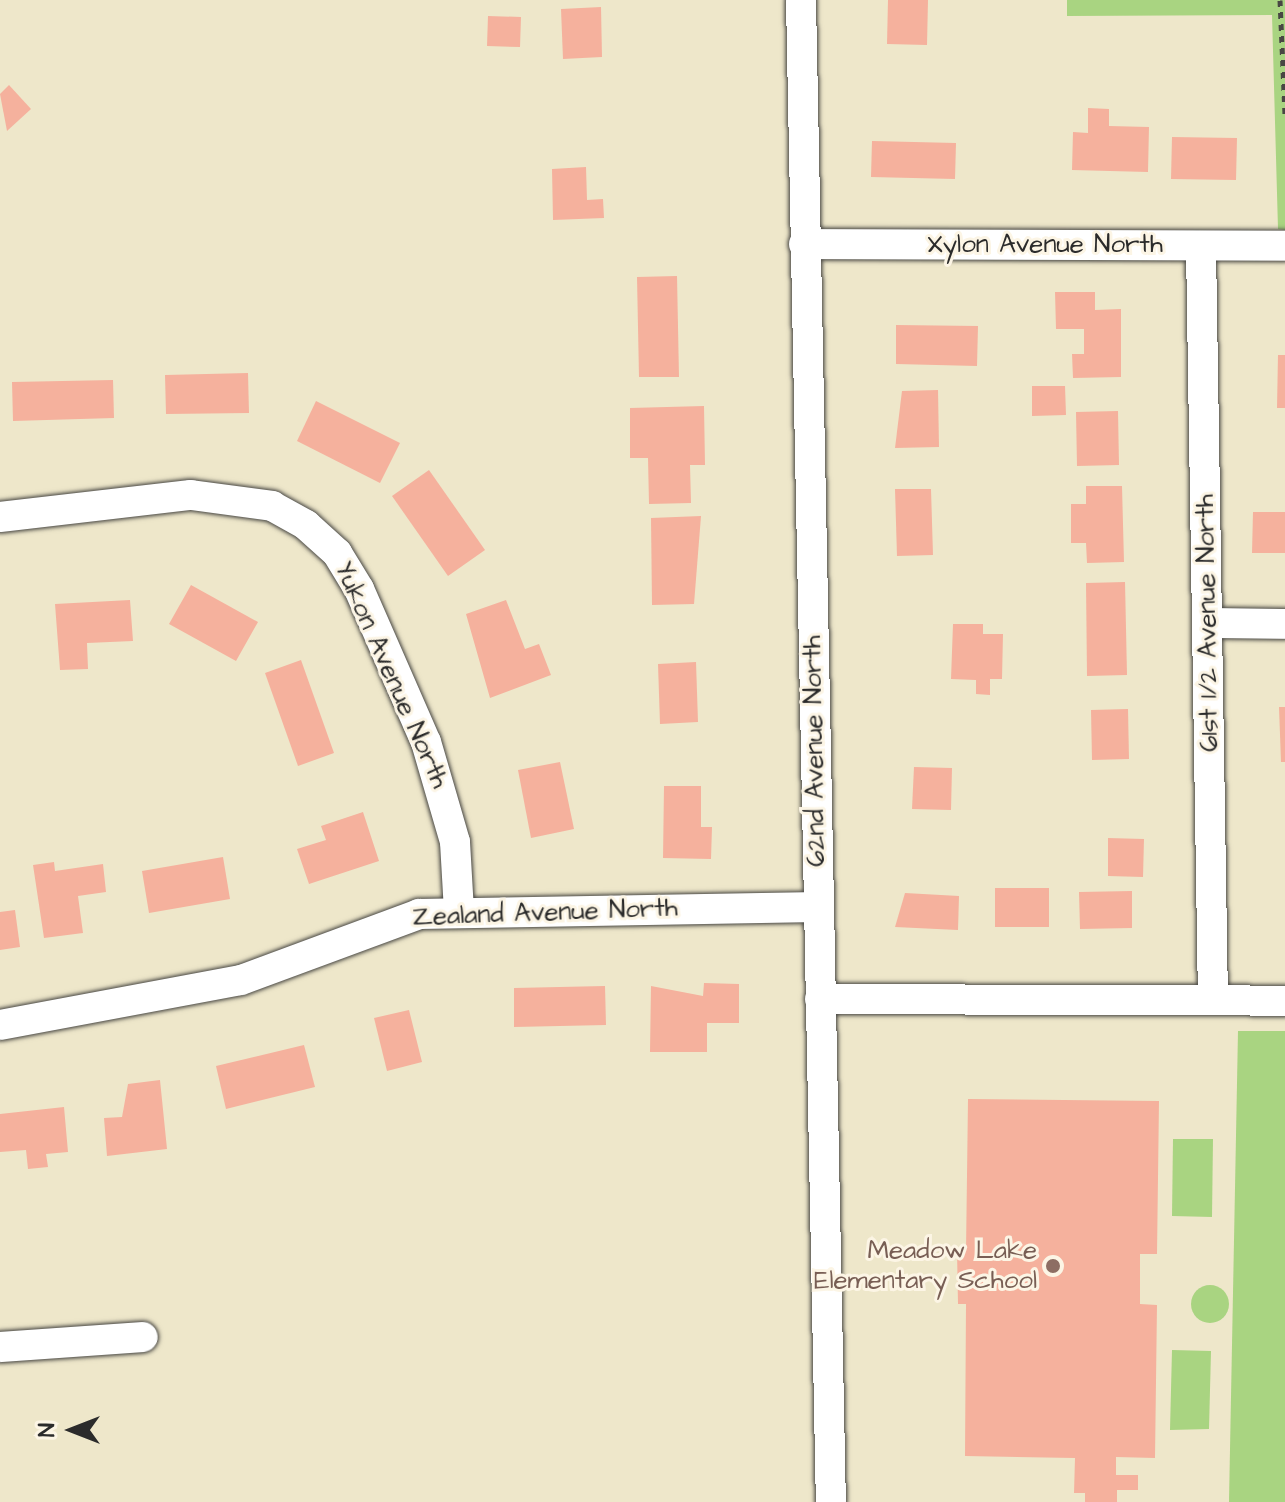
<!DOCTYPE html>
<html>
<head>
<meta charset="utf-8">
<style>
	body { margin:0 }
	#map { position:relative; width:1285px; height:1502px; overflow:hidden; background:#eee7ca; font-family:"Architects Daughter",sans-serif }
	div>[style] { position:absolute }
	.green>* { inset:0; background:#a9d481 }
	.round { border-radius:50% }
	.building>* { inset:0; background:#f5b19d }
	.path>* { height:5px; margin-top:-2.5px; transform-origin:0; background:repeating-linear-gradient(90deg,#484743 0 6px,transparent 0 12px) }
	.roads { filter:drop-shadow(0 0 2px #484743) drop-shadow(0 0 2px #484743) }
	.minor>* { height:30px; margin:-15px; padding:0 15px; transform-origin:15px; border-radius:15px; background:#fff }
	.dots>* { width:22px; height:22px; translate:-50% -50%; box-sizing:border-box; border:4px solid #fcf5e5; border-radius:50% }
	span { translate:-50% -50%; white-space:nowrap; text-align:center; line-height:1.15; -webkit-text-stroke:6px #fcf5e5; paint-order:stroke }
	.street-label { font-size:26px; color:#2b2b2b }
	.education-label { font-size:26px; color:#785e54 }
	.right { translate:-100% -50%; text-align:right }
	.north { position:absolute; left:32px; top:1390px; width:80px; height:80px; -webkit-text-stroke:6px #fcf5e5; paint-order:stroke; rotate:270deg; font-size:22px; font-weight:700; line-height:32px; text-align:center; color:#2b2b2b }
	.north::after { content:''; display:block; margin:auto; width:28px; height:36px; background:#2b2b2b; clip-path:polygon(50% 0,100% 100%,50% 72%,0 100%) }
</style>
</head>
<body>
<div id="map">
	<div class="green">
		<i style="clip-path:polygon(1067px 0,1285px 0,1285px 230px,1278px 229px,1272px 15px,1067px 16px)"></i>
		<i style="clip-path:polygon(1238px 1031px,1285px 1031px,1285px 1502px,1229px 1502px)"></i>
		<i style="clip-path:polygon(1173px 1139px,1213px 1139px,1212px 1217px,1172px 1216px)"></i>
		<i class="round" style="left:1191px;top:1285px;width:38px;height:38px"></i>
		<i style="clip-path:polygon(1172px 1350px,1211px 1351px,1209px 1429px,1170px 1430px)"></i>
	</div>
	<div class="building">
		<i style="clip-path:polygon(888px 0,928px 0,927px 45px,887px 44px)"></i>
		<i style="clip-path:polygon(601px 7px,602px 57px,563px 59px,561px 9px)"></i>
		<i style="clip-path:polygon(488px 16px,521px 17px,520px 47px,487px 46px)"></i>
		<i style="clip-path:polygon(9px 85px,31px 109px,7px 131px,0 94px)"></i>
		<i style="clip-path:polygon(1088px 108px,1109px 109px,1109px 126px,1149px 127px,1148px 172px,1072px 170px,1073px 132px,1088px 133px)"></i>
		<i style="clip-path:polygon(1172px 137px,1237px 138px,1236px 180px,1171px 179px)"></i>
		<i style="clip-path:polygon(872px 141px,956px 143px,955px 179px,871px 177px)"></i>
		<i style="clip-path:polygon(586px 167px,587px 200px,603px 199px,604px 218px,553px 220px,552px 169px)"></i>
		<i style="clip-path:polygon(677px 276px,679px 377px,639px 377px,637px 277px)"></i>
		<i style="clip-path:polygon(1055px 292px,1095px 292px,1095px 310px,1121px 309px,1121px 377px,1073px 378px,1072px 354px,1084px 354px,1084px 329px,1056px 329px)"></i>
		<i style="clip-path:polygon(896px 325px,978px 326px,977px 366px,896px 364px)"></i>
		<i style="clip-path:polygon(1278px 355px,1285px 355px,1285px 408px,1277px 408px)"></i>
		<i style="clip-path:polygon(248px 373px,249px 413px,166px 414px,165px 375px)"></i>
		<i style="clip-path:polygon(113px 380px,114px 418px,13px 421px,12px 382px)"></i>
		<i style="clip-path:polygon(1032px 386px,1065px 386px,1066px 415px,1032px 416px)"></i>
		<i style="clip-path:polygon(938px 390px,939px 447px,895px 448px,902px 391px)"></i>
		<i style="clip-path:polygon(316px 401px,400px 443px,380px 483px,297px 441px)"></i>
		<i style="clip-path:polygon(704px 406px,705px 465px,690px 465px,691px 503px,649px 504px,648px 458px,630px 458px,630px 408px)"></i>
		<i style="clip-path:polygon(1118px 411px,1119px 465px,1077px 466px,1076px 412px)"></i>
		<i style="clip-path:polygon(429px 470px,485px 550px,448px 576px,392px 496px)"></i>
		<i style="clip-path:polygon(1086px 486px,1122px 486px,1124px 562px,1087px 563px,1086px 543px,1071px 543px,1071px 504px,1086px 504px)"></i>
		<i style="clip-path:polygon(895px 489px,931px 489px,933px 555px,897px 556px)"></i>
		<i style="clip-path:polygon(1253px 512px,1285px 512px,1285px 553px,1252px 553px)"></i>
		<i style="clip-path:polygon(701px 516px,694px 604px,652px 605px,651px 518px)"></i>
		<i style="clip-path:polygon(1125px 582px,1127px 675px,1087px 676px,1086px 583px)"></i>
		<i style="clip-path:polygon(191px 585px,258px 622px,236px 661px,169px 624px)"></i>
		<i style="clip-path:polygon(130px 600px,133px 641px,87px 643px,88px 669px,60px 670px,55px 604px)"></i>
		<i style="clip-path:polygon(506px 600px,525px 649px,539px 644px,551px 675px,490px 698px,466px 614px)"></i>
		<i style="clip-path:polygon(953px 624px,983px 624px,983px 634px,1003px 634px,1002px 679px,990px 679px,990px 695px,976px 694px,976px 680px,951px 679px)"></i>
		<i style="clip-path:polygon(301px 660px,334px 753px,298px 766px,265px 673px)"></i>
		<i style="clip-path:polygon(696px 662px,698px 722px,660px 724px,658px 664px)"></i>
		<i style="clip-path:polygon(1279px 707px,1285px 707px,1285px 762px,1281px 762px)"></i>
		<i style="clip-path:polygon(1128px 709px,1129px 759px,1092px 760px,1091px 710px)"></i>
		<i style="clip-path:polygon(560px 762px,574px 829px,531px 838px,518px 770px)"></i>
		<i style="clip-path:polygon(914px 767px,952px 768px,951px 810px,912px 809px)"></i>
		<i style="clip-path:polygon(664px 786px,701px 786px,701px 827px,712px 827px,711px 859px,663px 858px)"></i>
		<i style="clip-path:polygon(363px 812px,379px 861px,309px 884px,297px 849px,326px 840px,321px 826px)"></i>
		<i style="clip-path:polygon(1108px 838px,1144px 839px,1143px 877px,1108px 876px)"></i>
		<i style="clip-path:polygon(223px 857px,230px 899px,149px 913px,142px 871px)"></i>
		<i style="clip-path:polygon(54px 862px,55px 871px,103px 864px,106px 892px,78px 896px,83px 933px,44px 938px,33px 865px)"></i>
		<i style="clip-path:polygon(995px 888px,1049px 888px,1049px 927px,995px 927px)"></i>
		<i style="clip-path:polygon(1132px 891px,1132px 928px,1080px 929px,1079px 892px)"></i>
		<i style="clip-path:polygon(905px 893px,959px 896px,958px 930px,895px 927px)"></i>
		<i style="clip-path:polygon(15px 910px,20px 947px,0 950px,0 912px)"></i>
		<i style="clip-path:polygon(704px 983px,739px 984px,739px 1023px,707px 1023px,707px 1052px,650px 1052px,651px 986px,703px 996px)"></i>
		<i style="clip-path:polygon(605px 986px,606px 1025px,514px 1027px,514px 988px)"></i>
		<i style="clip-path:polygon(409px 1010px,422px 1062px,387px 1071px,374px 1018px)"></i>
		<i style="clip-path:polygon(304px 1045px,315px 1087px,226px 1109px,216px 1066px)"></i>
		<i style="clip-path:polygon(160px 1080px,167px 1149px,107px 1156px,104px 1118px,122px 1117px,128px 1084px)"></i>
		<i style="clip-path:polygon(968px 1099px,1159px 1101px,1157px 1254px,1140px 1254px,1140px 1304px,1157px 1305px,1155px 1458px,1116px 1457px,1116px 1475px,1138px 1475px,1138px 1490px,1117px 1490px,1117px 1502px,1085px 1502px,1085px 1493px,1074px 1493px,1075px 1458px,965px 1456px,966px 1304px,958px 1304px,957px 1251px,966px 1251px)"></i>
		<i style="clip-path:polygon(64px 1107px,68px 1152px,46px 1154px,48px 1167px,28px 1169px,26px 1150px,0 1152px,0 1114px)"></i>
	</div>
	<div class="path">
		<i style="left:1280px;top:0;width:116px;rotate:87.5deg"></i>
	</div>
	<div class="roads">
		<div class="minor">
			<i style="left:801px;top:0;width:1502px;rotate:88.86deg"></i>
			<i style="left:804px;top:244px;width:481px;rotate:0.2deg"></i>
			<i style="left:1201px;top:246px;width:754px;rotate:89.09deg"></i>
			<i style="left:0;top:517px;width:192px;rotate:-6.6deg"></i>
			<i style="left:191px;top:495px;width:82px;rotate:7.7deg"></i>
			<i style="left:272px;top:506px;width:39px;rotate:29deg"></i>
			<i style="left:306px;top:525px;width:42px;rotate:42.1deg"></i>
			<i style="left:337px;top:553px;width:42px;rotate:58.6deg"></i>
			<i style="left:359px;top:589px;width:167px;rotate:66.4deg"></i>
			<i style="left:426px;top:742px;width:104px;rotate:73.8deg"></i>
			<i style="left:455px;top:842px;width:69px;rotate:86.7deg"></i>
			<i style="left:1208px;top:623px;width:77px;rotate:0.7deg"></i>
			<i style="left:820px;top:999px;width:465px;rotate:0.2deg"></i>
			<i style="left:0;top:1025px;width:245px;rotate:-10.6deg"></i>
			<i style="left:241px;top:980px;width:190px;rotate:-20.3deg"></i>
			<i style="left:419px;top:914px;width:399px;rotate:-1deg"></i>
			<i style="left:0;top:1347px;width:143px;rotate:-4deg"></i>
		</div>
	</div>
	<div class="dots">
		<i style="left:1053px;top:1266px;background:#8d6e63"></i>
	</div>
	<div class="street-label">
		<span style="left:1045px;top:245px">Xylon Avenue North</span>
		<span style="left:1208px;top:623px;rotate:-91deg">61st 1/2 Avenue North</span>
		<span style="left:391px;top:675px;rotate:66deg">Yukon Avenue North</span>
		<span style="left:815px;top:751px;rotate:-91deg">62nd Avenue North</span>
		<span style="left:545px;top:913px;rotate:-2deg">Zealand Avenue North</span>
	</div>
	<div class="education-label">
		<span class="right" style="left:1037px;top:1266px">Meadow Lake<br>Elementary School</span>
	</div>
	<div class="north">N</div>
</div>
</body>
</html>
